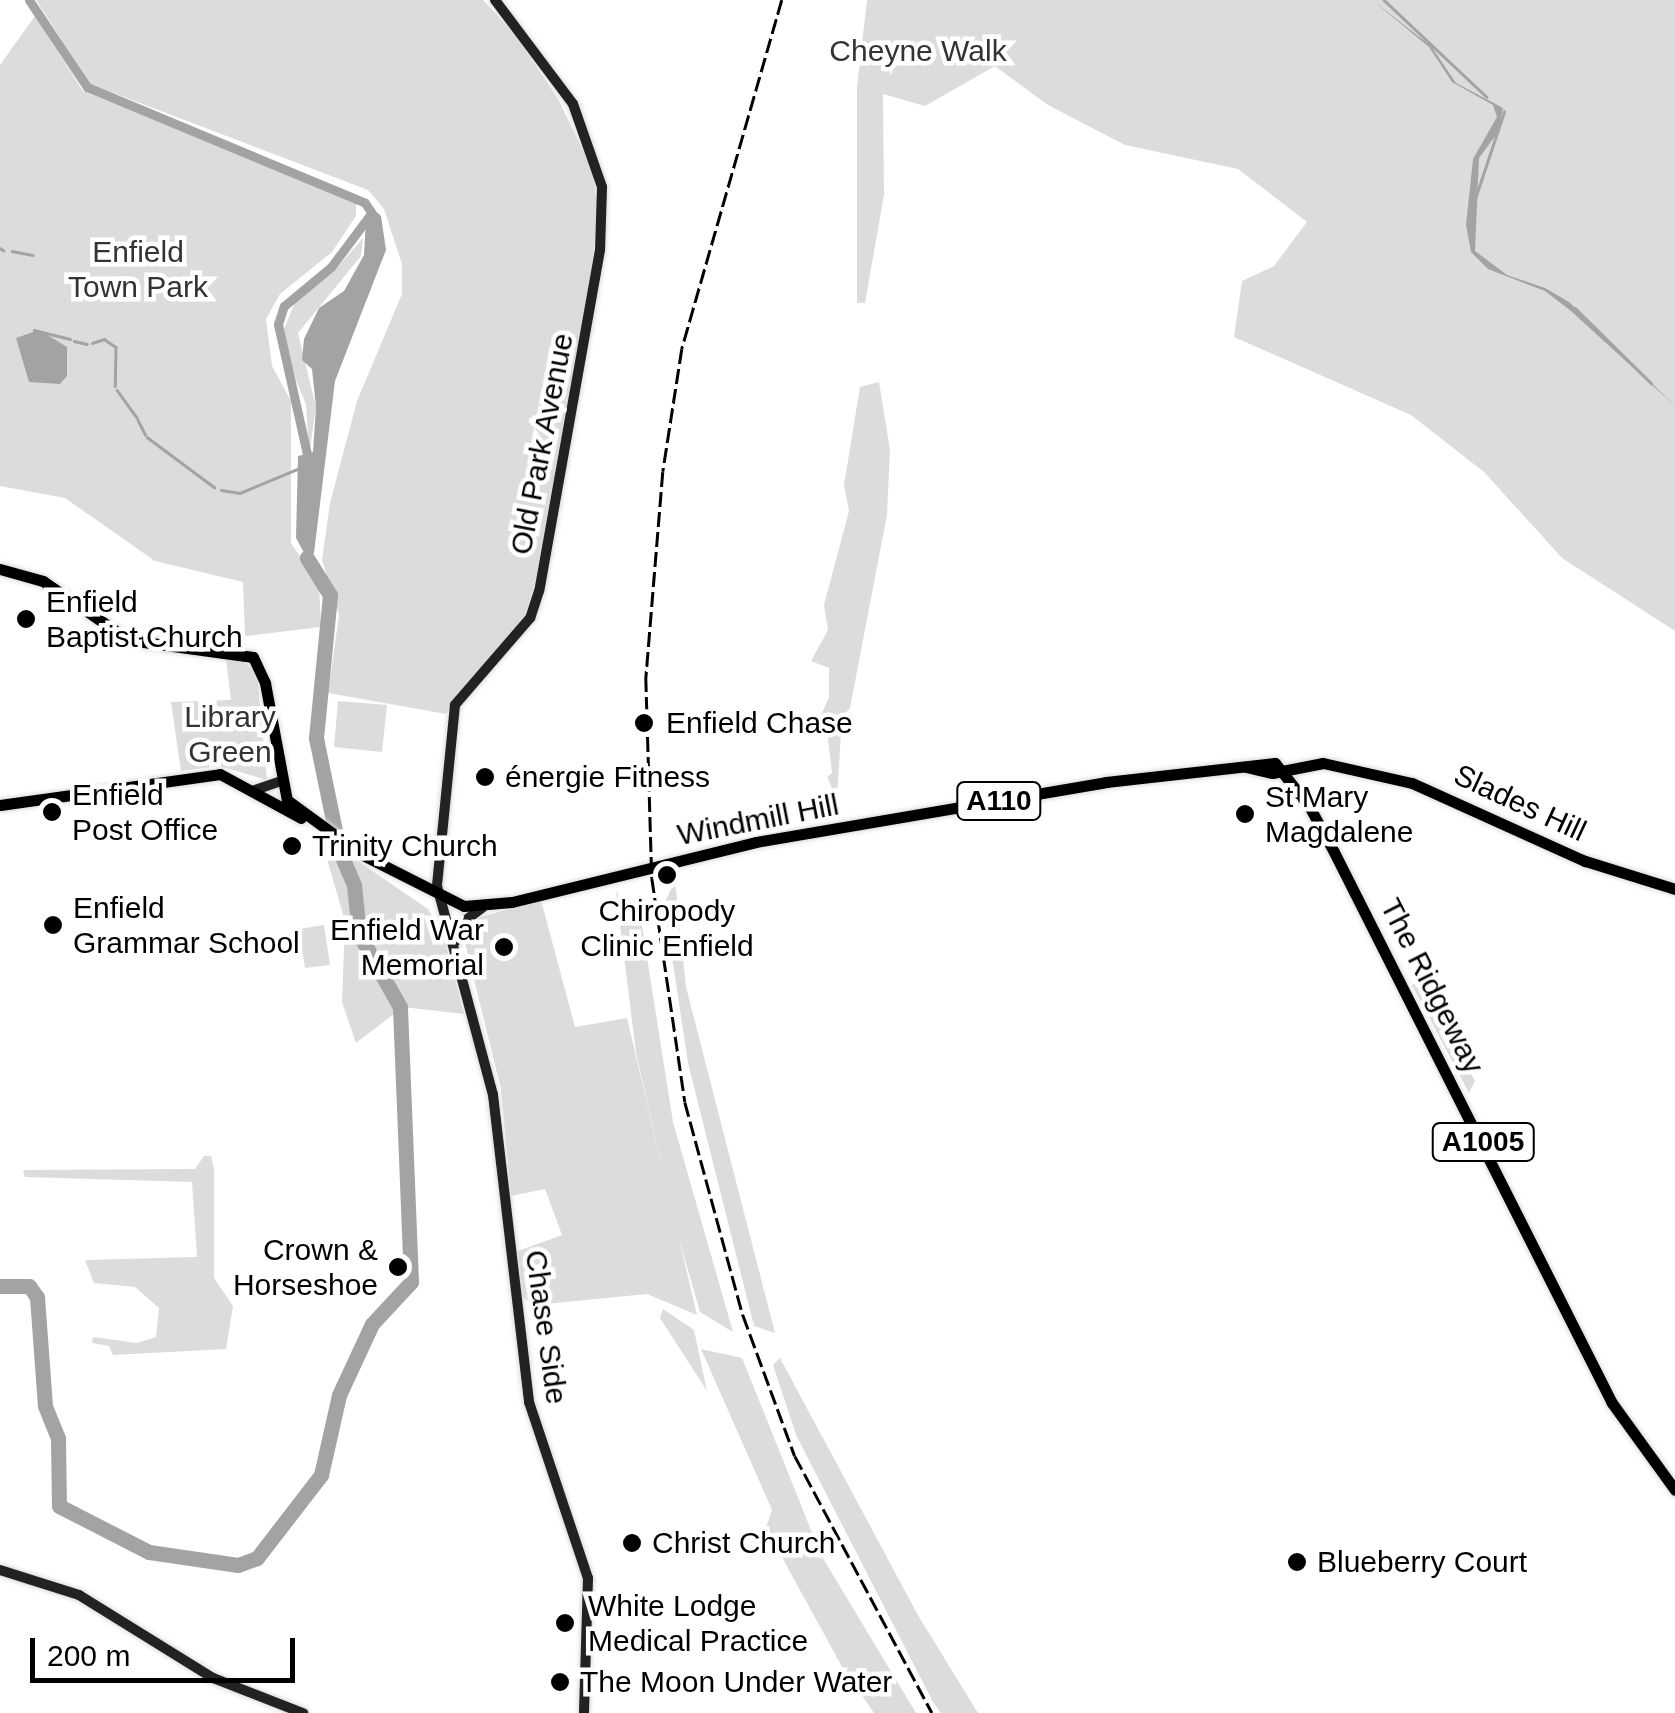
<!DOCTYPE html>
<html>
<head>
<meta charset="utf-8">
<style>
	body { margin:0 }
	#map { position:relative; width:1675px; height:1713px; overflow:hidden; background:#fff; font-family:Arial,sans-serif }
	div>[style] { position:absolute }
	.green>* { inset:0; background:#dcdcdc }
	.water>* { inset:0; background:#a3a3a3 }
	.stream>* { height:2.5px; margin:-1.25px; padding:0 1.25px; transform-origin:1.25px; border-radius:1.25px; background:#a3a3a3 }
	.canal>* { height:9px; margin:-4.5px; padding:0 4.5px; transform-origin:4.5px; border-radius:4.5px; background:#a3a3a3 }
	.river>* { height:15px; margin:-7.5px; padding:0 7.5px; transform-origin:7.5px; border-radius:7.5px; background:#a3a3a3 }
	.roads { filter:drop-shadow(0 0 2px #dbdbdb) drop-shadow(0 0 2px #dbdbdb) }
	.secondary>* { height:10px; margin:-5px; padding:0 5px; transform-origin:5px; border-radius:5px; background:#222 }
	.primary>* { height:11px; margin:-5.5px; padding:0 5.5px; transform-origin:5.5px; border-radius:5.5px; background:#000 }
	.rail>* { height:2.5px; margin-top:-1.25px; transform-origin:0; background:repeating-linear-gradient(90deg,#000 0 15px,transparent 0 20px) }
	.dots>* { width:28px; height:28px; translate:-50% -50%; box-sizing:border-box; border:5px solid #fff; border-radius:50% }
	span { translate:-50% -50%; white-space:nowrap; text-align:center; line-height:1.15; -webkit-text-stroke:9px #fff; paint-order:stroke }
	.shield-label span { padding:2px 8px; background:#fff; border:2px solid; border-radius:8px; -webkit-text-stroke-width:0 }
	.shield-label { font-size:28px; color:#000; font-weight:700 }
	.park-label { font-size:30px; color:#333 }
	.street-label { font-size:30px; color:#000 }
	.poi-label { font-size:30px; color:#000 }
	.left { translate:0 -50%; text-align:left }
	.right { translate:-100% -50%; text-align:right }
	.scale { position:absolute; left:30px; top:1638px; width:265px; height:45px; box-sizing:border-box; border:5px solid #000; border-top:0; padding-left:12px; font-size:30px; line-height:35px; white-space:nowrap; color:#000; -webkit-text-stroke:8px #fff; paint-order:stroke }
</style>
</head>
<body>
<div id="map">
	<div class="green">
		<i style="clip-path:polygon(36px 0,483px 0,516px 36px,558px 99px,593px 171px,597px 211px,586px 330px,545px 551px,525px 615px,446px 714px,328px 693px,339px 615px,322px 560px,330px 503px,357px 401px,402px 294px,402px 264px,384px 209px,368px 190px,90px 84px)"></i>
		<i style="clip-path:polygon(867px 0,1675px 0,1675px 631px,1562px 558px,1484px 472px,1411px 415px,1234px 337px,1242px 281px,1274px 266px,1307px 222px,1238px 169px,1125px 145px,1048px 105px,995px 66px,925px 106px,883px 94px,884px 195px,865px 303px,857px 303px,857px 87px)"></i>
		<i style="clip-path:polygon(35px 16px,83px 91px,356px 202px,356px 216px,332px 252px,280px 294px,266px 319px,272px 366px,291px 401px,291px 543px,319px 584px,321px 627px,245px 636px,243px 582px,155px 561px,65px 498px,0 486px,0 65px)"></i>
		<i style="clip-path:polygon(363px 238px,361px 256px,298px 333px,316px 407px,309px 455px,306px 404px,286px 356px,284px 329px,297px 297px,333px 272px)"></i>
		<i style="clip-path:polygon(879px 382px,890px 450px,887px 515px,850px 708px,842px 717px,837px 799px,827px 777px,832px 773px,827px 731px,815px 729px,829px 697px,829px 668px,811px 661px,828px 630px,824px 605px,849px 511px,844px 485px,860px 387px)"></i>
		<i style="clip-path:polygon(226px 659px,241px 659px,257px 673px,267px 780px,219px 766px,181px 771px,171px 702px,231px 700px)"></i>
		<i style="clip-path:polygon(338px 701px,387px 705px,382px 752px,334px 747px)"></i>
		<i style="clip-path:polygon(320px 835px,428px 909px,443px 934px,464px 1014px,403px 1007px,356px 1043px,342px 1002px,345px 921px)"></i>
		<i style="clip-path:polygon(675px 881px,686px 987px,775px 1333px,754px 1326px,688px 1063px,664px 904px)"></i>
		<i style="clip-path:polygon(616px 892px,640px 913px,673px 1122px,733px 1332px,700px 1312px,676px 1228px,636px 1053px)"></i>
		<i style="clip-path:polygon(541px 900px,575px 1027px,627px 1018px,697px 1315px,647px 1294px,535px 1305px,522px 1297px,518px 1251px,562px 1235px,545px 1189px,511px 1196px,501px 1089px,464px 939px,480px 917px)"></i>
		<i style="clip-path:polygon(324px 925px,330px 965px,305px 968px,299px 929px)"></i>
		<i style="clip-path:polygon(1420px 979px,1475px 1081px,1469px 1093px,1412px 985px)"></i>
		<i style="clip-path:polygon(204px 1156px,211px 1156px,214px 1169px,214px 1278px,233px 1306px,226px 1349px,113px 1355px,109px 1346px,92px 1343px,93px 1337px,137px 1343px,156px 1337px,159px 1308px,135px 1287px,94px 1283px,85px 1260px,197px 1257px,192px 1182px,25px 1177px,23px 1170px,195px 1169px)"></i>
		<i style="clip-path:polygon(663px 1309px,694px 1330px,707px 1391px,660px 1318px)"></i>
		<i style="clip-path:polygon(701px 1349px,742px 1358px,821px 1555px,916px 1713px,874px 1713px,841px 1665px,766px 1528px,772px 1510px)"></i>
		<i style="clip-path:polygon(780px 1358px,919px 1617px,978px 1713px,941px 1713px,933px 1702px,796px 1435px,773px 1365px)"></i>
	</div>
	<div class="water">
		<i style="clip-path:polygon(1372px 0,1431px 46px,1456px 83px,1503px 108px,1499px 131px,1479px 158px,1475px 251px,1507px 275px,1545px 288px,1569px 302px,1675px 406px,1571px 311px,1545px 291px,1488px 269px,1471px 252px,1466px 225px,1473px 159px,1497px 117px,1493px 105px,1452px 82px,1429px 47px)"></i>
		<i style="clip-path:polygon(367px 203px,381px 216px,386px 250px,335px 381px,314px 553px,307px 558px,296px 538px,298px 456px,313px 452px,316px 407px,312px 369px,302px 360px,304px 339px,319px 308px,344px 291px,364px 255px)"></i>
		<i style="clip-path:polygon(39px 330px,67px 347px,67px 376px,60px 384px,29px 382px,16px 338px)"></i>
	</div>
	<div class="stream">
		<i style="left:1384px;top:0;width:141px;rotate:43.3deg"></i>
		<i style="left:1474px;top:202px;width:95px;rotate:-71.6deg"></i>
		<i style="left:0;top:248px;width:4px;rotate:34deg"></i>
		<i style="left:12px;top:251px;width:21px;rotate:11deg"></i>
		<i style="left:1575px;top:308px;width:107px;rotate:44.6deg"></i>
		<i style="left:34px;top:330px;width:37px;rotate:14deg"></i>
		<i style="left:74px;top:341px;width:13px;rotate:13deg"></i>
		<i style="left:92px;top:343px;width:13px;rotate:-18deg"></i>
		<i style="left:104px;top:339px;width:14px;rotate:34deg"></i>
		<i style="left:116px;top:347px;width:39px;rotate:91deg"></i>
		<i style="left:117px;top:390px;width:34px;rotate:54deg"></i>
		<i style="left:138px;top:420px;width:16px;rotate:63deg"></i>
		<i style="left:147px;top:437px;width:84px;rotate:36.7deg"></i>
		<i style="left:221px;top:490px;width:19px;rotate:9deg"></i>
		<i style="left:240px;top:493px;width:62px;rotate:-22.8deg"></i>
	</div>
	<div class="canal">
		<i style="left:29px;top:0;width:105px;rotate:56.3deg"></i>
		<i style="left:87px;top:87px;width:301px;rotate:22.6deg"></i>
		<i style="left:365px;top:203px;width:11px;rotate:56deg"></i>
		<i style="left:309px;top:463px;width:142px;rotate:-102.6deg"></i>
		<i style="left:278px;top:324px;width:19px;rotate:-72deg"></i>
		<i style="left:284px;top:306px;width:61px;rotate:-39.7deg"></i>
		<i style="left:331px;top:267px;width:65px;rotate:-53.1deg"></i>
	</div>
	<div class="river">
		<i style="left:0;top:1286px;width:29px"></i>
		<i style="left:29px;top:1286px;width:14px;rotate:54deg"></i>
		<i style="left:37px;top:1297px;width:109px;rotate:85.8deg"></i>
		<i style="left:45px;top:1406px;width:35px;rotate:68deg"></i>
		<i style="left:58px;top:1438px;width:68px;rotate:89.2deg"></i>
		<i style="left:59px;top:1506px;width:101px;rotate:27.1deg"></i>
		<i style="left:149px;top:1552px;width:90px;rotate:8.3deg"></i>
		<i style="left:238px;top:1565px;width:20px;rotate:-20deg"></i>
		<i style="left:257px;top:1558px;width:105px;rotate:-52.4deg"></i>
		<i style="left:321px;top:1475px;width:82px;rotate:-77.3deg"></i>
		<i style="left:339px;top:1395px;width:78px;rotate:-65.1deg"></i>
		<i style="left:372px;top:1324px;width:57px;rotate:-47.1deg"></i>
		<i style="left:411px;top:1282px;width:275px;rotate:-92.3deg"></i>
		<i style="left:400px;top:1007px;width:84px;rotate:-119.3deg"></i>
		<i style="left:359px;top:934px;width:49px;rotate:-95.8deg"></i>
		<i style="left:354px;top:885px;width:38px;rotate:-113deg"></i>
		<i style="left:339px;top:850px;width:114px;rotate:-101.6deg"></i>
		<i style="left:316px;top:738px;width:144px;rotate:-84.4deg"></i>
		<i style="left:330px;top:595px;width:44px;rotate:-121.9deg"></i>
	</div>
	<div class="roads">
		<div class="secondary">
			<i style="left:495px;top:0;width:130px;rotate:53.1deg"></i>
			<i style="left:573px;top:104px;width:88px;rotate:70.7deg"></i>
			<i style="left:602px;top:187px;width:63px;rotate:91.8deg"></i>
			<i style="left:600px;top:250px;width:346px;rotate:100.1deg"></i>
			<i style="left:539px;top:591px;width:28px;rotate:108deg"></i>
			<i style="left:530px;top:618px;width:115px;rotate:130.8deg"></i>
			<i style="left:455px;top:705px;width:182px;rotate:95.7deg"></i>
			<i style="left:437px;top:886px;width:216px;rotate:75deg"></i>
			<i style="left:493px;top:1095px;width:309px;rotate:83.3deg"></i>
			<i style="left:529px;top:1402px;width:186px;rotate:71.5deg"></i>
			<i style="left:588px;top:1578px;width:135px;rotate:91.7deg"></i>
			<i style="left:255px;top:790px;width:28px;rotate:-19deg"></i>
			<i style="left:455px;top:942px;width:25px;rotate:-63deg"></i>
			<i style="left:466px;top:920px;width:21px;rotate:-37deg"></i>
			<i style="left:0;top:1570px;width:83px;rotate:17.6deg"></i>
			<i style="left:79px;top:1595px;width:158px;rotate:31.8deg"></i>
			<i style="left:213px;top:1678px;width:97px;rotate:21.3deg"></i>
		</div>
		<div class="primary">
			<i style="left:0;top:569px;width:45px;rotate:15.6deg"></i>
			<i style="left:43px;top:581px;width:104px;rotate:34.5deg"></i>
			<i style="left:129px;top:640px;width:125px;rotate:7.8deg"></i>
			<i style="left:253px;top:657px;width:29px;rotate:65deg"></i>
			<i style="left:265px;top:683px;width:119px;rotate:79.4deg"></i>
			<i style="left:287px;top:800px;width:92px;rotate:36.1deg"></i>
			<i style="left:361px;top:854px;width:115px;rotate:26.8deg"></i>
			<i style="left:464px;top:906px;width:48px;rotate:-4.8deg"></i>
			<i style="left:512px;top:902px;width:251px;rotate:-13.8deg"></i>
			<i style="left:756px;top:842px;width:355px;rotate:-9.7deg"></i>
			<i style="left:1106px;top:782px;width:170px;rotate:-6.4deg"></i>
			<i style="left:1275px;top:763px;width:55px;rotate:51.7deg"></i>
			<i style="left:1309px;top:806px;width:52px;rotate:61.5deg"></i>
			<i style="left:1334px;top:852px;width:617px;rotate:63.23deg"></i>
			<i style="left:1612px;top:1403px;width:107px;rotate:54.1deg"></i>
			<i style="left:1246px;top:767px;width:27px;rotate:13deg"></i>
			<i style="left:1272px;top:773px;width:52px;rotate:-11.1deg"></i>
			<i style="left:1323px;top:763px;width:91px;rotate:12.7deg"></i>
			<i style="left:1412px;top:783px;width:190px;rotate:24.3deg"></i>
			<i style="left:1585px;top:861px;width:94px;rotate:17.3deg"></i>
			<i style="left:0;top:805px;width:222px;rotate:-8deg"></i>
			<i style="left:220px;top:774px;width:92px;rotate:28.5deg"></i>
		</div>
	</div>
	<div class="rail">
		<i style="left:782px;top:0;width:363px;rotate:106deg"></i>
		<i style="left:682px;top:349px;width:124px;rotate:98.8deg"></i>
		<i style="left:663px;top:472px;width:206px;rotate:94.7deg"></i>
		<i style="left:646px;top:677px;width:201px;rotate:88.3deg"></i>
		<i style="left:652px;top:878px;width:226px;rotate:81.6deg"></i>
		<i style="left:685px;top:1102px;width:221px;rotate:74.8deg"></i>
		<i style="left:743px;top:1315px;width:150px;rotate:69.8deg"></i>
		<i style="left:795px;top:1456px;width:291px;rotate:61.9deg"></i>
	</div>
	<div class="dots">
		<i style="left:26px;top:619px;background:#000"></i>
		<i style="left:644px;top:723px;background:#000"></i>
		<i style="left:485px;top:777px;background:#000"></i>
		<i style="left:52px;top:812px;background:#000"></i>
		<i style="left:1245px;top:814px;background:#000"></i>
		<i style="left:292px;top:846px;background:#000"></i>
		<i style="left:667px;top:875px;background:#000"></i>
		<i style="left:53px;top:925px;background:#000"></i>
		<i style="left:504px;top:947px;background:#000"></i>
		<i style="left:398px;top:1267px;background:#000"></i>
		<i style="left:632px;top:1543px;background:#000"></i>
		<i style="left:1297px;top:1562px;background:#000"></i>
		<i style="left:565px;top:1623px;background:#000"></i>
		<i style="left:560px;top:1682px;background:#000"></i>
	</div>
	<div class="shield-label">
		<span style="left:999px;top:801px">A110</span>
		<span style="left:1483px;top:1142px">A1005</span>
	</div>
	<div class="park-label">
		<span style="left:918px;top:51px">Cheyne Walk</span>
		<span style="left:138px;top:269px">Enfield<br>Town Park</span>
		<span style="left:230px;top:734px">Library<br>Green</span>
	</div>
	<div class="street-label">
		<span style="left:542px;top:444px;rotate:-79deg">Old Park Avenue</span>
		<span style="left:1520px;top:803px;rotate:25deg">Slades Hill</span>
		<span style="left:758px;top:820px;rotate:-11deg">Windmill Hill</span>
		<span style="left:1432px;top:986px;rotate:63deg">The Ridgeway</span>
		<span style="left:546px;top:1327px;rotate:82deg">Chase Side</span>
	</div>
	<div class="poi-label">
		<span class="left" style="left:46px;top:619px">Enfield<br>Baptist Church</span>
		<span class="left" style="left:666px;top:723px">Enfield Chase</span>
		<span class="left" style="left:505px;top:777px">énergie Fitness</span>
		<span class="left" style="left:72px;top:812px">Enfield<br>Post Office</span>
		<span class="left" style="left:1265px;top:814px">St Mary<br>Magdalene</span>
		<span class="left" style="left:312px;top:846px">Trinity Church</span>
		<span class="left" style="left:73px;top:925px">Enfield<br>Grammar School</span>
		<span style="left:667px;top:928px">Chiropody<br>Clinic Enfield</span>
		<span class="right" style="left:484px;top:947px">Enfield War<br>Memorial</span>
		<span class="right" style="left:378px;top:1267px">Crown &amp;<br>Horseshoe</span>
		<span class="left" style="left:652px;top:1543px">Christ Church</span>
		<span class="left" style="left:1317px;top:1562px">Blueberry Court</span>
		<span class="left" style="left:588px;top:1623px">White Lodge<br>Medical Practice</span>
		<span class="left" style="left:580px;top:1682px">The Moon Under Water</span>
	</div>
	<div class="scale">200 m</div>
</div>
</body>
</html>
